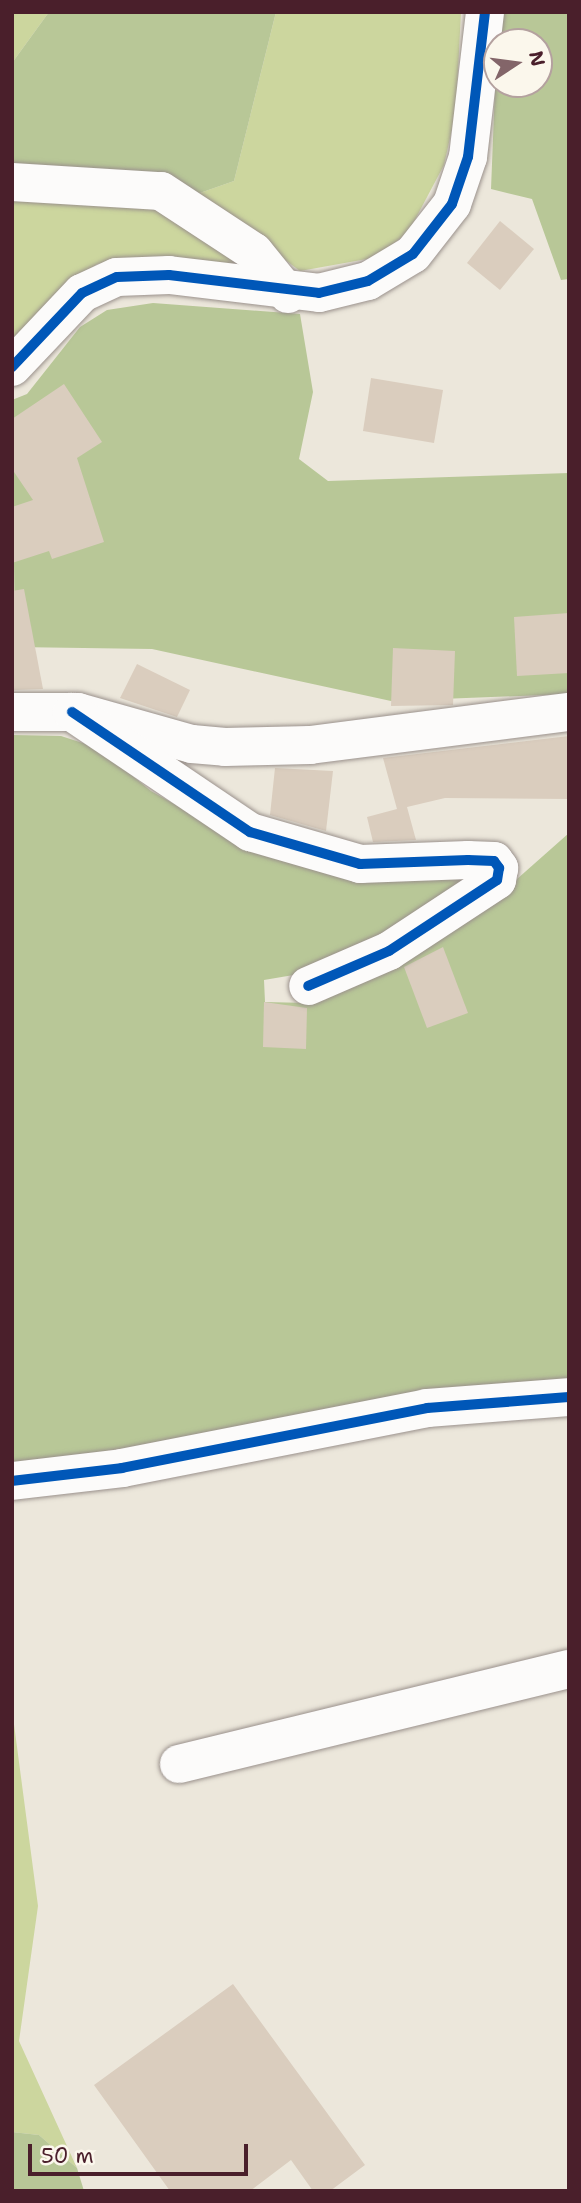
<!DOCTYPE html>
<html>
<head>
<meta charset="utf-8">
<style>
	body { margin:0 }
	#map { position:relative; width:581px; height:2203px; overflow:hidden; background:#ece7db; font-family:"Shantell Sans",sans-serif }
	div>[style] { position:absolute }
	.green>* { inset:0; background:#ccd69e }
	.forest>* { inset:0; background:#b8c797 }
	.building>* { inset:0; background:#dacdbe }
	.roads { filter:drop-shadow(0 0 2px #9a918c) drop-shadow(0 0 2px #9a918c) }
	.minor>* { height:38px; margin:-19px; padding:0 19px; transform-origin:19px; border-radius:19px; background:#fcfbfa }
	.cycleway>* { height:10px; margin:-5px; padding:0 5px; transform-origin:5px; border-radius:5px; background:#0057b8 }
	span { translate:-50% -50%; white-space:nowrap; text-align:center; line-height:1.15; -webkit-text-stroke:5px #fbf7ec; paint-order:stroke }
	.frame { position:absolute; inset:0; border:14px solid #4a1f2b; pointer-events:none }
	.north { position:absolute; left:483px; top:28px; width:70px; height:70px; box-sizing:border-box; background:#fbf7ec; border:2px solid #b4a19f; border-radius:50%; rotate:77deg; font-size:19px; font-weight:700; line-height:28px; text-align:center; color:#4a1f2b }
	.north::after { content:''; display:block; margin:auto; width:24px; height:32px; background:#836569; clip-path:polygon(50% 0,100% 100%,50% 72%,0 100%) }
	.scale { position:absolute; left:28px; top:2144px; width:220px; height:32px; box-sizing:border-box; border:4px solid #4a1f2b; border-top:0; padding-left:9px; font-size:21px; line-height:24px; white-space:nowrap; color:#4a1f2b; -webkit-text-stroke:5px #fbf7ec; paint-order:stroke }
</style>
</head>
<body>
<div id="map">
	<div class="green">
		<i style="clip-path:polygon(12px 12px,49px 12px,12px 63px)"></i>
		<i style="clip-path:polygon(276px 12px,461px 12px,456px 111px,444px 165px,409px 231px,378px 257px,300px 271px,197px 194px,234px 181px)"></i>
		<i style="clip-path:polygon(12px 193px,134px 197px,246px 265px,133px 258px,97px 264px,12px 339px)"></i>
		<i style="clip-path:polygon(12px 1709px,38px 1906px,19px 2041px,77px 2168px,39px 2135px,12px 2132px)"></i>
	</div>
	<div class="forest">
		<i style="clip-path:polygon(49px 12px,276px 12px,234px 181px,197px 194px,12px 173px,12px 63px)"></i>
		<i style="clip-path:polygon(evenodd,498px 12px,569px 12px,569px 279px,561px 280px,532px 199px,491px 189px,498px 12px,497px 42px,539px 42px,539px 84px,497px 84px,497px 42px)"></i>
		<i style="clip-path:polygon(153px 303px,300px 314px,313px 392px,299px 459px,328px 481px,569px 473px,569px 694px,391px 701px,152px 649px,15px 647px,12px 400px,27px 394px,80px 327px,107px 310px)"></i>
		<i style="clip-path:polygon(12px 735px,61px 736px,98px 748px,151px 791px,208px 823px,469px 869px,472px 884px,317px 971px,264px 980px,265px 1002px,308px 1003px,508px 887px,569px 833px,569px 1383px,12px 1465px)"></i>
		<i style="clip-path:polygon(12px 2132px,39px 2135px,77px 2168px,84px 2191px,12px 2191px)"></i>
	</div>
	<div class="building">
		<i style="clip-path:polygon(500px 221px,534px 249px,500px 290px,467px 263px)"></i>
		<i style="clip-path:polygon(371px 378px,443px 390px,434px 443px,363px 431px)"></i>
		<i style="clip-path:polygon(64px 384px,102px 442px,77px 458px,104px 542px,52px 559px,49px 551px,12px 563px,12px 507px,33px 500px,12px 469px,12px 419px)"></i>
		<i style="clip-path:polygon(24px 589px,43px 689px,12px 690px,12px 591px)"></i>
		<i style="clip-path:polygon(569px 613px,569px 673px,517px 676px,514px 617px)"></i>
		<i style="clip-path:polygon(393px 648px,455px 651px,453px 705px,391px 706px)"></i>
		<i style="clip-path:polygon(137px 664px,190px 690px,177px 717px,120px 698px)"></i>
		<i style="clip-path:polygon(569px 736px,569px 799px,445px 798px,407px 807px,416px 840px,373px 842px,367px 817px,397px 809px,383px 758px)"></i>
		<i style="clip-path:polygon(275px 768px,333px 771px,326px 831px,270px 815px)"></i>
		<i style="clip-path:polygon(443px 947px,468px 1013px,427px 1028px,404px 967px)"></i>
		<i style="clip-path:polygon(264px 1002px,307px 1008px,306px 1049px,263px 1047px)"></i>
		<i style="clip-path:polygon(233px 1984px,365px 2165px,330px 2191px,313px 2191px,291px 2160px,250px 2191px,170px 2191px,94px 2085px)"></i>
	</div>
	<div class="roads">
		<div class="minor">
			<i style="left:12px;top:182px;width:149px;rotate:3.5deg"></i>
			<i style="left:161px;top:191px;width:111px;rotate:33.3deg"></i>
			<i style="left:254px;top:252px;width:54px;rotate:51deg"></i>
			<i style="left:12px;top:367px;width:102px;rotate:-46.6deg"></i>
			<i style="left:82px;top:293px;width:38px;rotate:-25deg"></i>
			<i style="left:117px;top:277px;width:52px;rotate:-2.2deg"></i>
			<i style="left:169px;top:275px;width:151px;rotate:6.8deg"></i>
			<i style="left:319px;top:293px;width:50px;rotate:-13.8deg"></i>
			<i style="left:368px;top:281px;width:52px;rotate:-31deg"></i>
			<i style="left:413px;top:254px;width:63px;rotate:-52deg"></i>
			<i style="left:452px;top:204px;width:50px;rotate:-71.2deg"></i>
			<i style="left:468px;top:157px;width:146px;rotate:-83.3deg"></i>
			<i style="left:12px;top:712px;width:66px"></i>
			<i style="left:78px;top:712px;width:118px;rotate:15.7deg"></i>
			<i style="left:192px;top:744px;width:33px;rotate:5deg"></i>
			<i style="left:225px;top:747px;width:85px;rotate:-1.3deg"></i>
			<i style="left:310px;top:745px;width:261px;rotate:-7.3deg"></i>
			<i style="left:72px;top:712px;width:215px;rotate:34deg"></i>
			<i style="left:250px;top:832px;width:115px;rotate:16.2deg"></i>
			<i style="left:360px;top:864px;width:108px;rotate:-2.1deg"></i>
			<i style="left:468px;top:860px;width:26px;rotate:2deg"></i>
			<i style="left:494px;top:861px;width:9px;rotate:54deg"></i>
			<i style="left:499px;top:868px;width:12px;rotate:99deg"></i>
			<i style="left:497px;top:880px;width:129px;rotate:146.7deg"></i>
			<i style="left:389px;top:951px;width:88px;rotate:156.6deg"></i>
			<i style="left:12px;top:1481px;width:111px;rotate:-6.7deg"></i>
			<i style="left:122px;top:1468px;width:311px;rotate:-11.1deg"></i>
			<i style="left:427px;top:1408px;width:142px;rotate:-4.4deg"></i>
			<i style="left:179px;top:1764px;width:401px;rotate:-13.7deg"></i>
		</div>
	</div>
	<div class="cycleway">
		<i style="left:12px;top:367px;width:102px;rotate:-46.6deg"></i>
		<i style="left:82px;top:293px;width:38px;rotate:-25deg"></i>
		<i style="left:117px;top:277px;width:52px;rotate:-2.2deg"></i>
		<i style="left:169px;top:275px;width:151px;rotate:6.8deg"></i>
		<i style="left:319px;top:293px;width:50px;rotate:-13.8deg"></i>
		<i style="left:368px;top:281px;width:52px;rotate:-31deg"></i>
		<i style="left:413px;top:254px;width:63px;rotate:-52deg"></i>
		<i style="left:452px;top:204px;width:50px;rotate:-71.2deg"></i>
		<i style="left:468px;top:157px;width:146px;rotate:-83.3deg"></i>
		<i style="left:72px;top:712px;width:215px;rotate:34deg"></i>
		<i style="left:250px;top:832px;width:115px;rotate:16.2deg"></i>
		<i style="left:360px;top:864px;width:108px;rotate:-2.1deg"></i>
		<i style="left:468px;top:860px;width:26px;rotate:2deg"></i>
		<i style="left:494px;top:861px;width:9px;rotate:54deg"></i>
		<i style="left:499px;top:868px;width:12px;rotate:99deg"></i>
		<i style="left:497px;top:880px;width:129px;rotate:146.7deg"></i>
		<i style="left:389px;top:951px;width:88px;rotate:156.6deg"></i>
		<i style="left:12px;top:1481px;width:111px;rotate:-6.7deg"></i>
		<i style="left:122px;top:1468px;width:311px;rotate:-11.1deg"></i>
		<i style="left:427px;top:1408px;width:142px;rotate:-4.4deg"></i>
	</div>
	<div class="frame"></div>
	<div class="north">N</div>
	<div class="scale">50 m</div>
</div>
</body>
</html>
